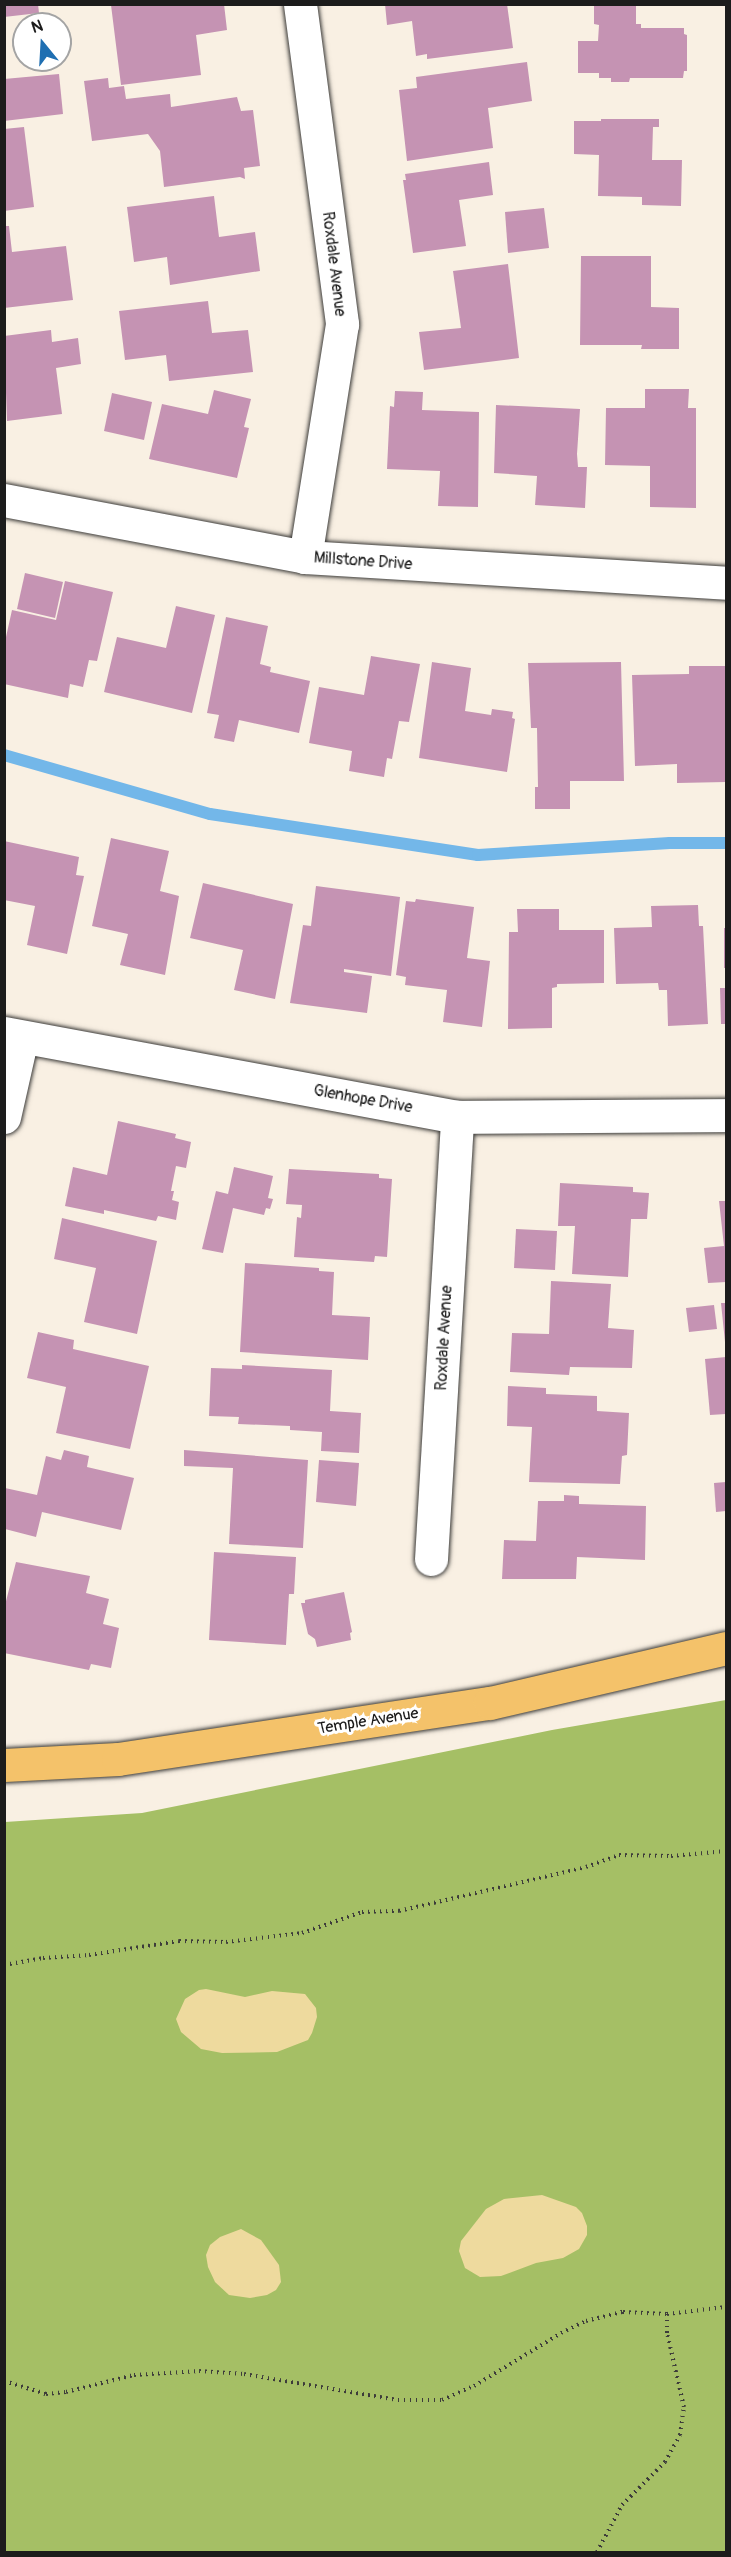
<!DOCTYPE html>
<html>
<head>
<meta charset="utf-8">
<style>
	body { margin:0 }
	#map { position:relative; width:731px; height:2557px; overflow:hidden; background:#f9f0e3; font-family:Pangolin,sans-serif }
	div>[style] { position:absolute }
	.green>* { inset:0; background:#a5bf65 }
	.sand>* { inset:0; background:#eeda9e }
	.stream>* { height:12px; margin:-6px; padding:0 6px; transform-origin:6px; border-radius:6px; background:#73b7e9 }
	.building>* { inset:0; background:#c593b3 }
	.path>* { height:4px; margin-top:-2px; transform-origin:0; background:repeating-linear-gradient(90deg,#3d3c3a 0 1.5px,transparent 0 6px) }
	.roads { filter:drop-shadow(0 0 2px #3d3c3a) drop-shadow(0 0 2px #3d3c3a) }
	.minor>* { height:33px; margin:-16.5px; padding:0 16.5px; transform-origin:16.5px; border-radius:16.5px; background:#fff }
	.major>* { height:33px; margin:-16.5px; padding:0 16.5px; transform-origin:16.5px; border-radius:16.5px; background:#f4c26a }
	span { translate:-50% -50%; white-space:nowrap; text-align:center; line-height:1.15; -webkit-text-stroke:6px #fff; paint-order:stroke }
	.street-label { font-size:16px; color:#1c1c1c }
	.frame { position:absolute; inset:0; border:6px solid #1c1c1c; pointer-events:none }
	.north { position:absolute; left:12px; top:12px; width:60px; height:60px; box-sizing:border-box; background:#fff; border:2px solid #a4a4a4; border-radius:50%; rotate:342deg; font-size:16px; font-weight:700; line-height:24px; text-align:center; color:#1c1c1c }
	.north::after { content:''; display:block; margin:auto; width:21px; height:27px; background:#1f6fb2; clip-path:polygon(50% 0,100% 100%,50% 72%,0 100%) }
</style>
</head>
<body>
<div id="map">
	<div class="green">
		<i style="clip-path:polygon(726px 1700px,726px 2552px,5px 2552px,5px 1822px,142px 1813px,552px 1730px)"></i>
	</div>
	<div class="sand">
		<i style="clip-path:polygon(206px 1989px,245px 1997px,272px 1991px,305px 1994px,316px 2008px,317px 2017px,312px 2033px,308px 2040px,277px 2052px,222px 2053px,201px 2049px,181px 2032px,176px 2019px,185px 1999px,199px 1990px)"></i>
		<i style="clip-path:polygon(542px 2195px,576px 2207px,582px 2213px,587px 2226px,587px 2235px,579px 2249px,563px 2258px,536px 2263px,501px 2276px,480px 2277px,465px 2268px,459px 2251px,461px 2241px,486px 2209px,504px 2199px)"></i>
		<i style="clip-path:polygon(241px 2229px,261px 2240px,279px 2265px,281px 2282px,276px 2290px,267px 2295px,250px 2298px,229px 2295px,215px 2282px,208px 2267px,206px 2255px,210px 2245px,220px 2237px)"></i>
	</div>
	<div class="stream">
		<i style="left:4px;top:755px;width:214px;rotate:16deg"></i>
		<i style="left:210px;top:814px;width:271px;rotate:8.7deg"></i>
		<i style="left:478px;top:855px;width:192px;rotate:-3.6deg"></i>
		<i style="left:670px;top:843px;width:56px"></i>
	</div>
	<div class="building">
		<i style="clip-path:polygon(4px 4px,38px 4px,39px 13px,4px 17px)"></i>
		<i style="clip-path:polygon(115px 4px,224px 4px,227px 30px,196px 35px,201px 75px,121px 85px,111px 5px)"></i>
		<i style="clip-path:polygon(385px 4px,507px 4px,513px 48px,427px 59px,427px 54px,416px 56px,412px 21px,387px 25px)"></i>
		<i style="clip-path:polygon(594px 4px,636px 4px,636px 24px,641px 24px,641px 28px,684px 28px,684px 34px,687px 35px,687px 71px,684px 71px,683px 78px,630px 78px,629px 82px,611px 82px,611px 78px,599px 78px,599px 73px,578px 73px,578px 41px,598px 41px,599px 25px,594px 24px)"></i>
		<i style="clip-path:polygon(527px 62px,532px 101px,488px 108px,493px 148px,407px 161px,399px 90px,417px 88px,416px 77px)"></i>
		<i style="clip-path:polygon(59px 74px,63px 114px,4px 121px,4px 79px)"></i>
		<i style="clip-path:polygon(108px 78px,109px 88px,124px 86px,126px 99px,170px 94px,171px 107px,237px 97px,241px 111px,253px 110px,260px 166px,244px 168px,245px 179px,240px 177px,164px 187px,160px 151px,148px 134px,92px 141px,84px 81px)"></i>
		<i style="clip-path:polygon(601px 119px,659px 119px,659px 127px,653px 127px,652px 160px,682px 160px,681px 206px,642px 205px,642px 197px,598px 196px,599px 155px,574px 154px,574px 121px,601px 121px)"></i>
		<i style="clip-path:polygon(24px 127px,34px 207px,4px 211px,4px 129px)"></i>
		<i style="clip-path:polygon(489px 162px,493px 195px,459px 200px,466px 246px,413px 253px,403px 180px,406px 180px,405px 174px)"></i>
		<i style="clip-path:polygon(214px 196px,219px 237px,255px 232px,260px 271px,170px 285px,167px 257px,134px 262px,127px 207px)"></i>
		<i style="clip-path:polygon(544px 208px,549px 248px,508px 253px,505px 212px)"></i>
		<i style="clip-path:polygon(4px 226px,9px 226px,12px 252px,66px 246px,73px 300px,4px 308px)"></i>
		<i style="clip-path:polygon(581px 256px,651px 256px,651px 307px,679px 308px,679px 349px,641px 349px,642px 345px,580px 345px)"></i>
		<i style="clip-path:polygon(508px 264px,519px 358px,424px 370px,419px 332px,461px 328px,453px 271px)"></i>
		<i style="clip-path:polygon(208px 301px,212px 333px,248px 330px,253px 372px,169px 381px,166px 355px,125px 360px,119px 311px)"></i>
		<i style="clip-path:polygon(51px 330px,52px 342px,78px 338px,81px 364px,56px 368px,62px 414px,7px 421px,4px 336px)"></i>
		<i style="clip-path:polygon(645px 389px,689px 389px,688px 408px,696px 408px,696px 508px,650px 507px,650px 466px,605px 465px,606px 408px,645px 408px)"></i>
		<i style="clip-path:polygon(214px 390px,251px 399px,244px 427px,249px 428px,237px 478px,149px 459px,162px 404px,208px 414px)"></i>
		<i style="clip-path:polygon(395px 391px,423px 392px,422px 410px,479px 412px,478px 507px,438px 506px,440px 471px,387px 469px,390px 406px,394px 407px)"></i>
		<i style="clip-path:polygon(112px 393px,152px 402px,144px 440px,104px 431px)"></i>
		<i style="clip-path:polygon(496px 405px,580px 409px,577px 454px,578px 467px,587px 467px,585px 508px,535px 505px,537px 476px,494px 473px)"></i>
		<i style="clip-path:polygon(25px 573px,63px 582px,55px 618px,17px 609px)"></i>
		<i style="clip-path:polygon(65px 581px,113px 592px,97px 661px,89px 660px,83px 687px,70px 684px,68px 698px,4px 684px,4px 646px,12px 610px,56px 620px)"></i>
		<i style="clip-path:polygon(176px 606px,215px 615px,192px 713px,104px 692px,117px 637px,166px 648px)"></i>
		<i style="clip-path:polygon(226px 617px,268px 626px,260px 664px,271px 667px,270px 672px,310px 681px,299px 733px,239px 720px,234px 742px,214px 738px,219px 715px,207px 713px)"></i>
		<i style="clip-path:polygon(371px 656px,420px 664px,409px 722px,399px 721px,392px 759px,387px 758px,384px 777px,349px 771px,352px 751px,309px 743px,319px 687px,364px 695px)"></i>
		<i style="clip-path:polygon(432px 662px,471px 668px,465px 711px,491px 715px,492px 709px,513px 712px,512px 718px,515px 719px,507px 772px,419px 758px)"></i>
		<i style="clip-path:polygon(621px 662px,624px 781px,570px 781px,570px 809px,535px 809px,535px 787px,538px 787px,537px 728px,531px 728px,528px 663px)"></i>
		<i style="clip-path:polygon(689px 666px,726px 666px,726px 782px,677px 783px,677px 764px,635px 766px,632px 675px,689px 674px)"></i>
		<i style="clip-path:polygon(111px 838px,169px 851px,160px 891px,179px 896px,165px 975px,120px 965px,128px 934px,92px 926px)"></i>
		<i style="clip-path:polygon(4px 841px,79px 857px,76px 875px,84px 876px,67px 954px,27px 945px,35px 906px,4px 900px)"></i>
		<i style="clip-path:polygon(203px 883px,293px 904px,275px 999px,234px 990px,243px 950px,190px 938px)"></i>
		<i style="clip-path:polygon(316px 886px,400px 897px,391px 976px,344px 969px,344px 972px,372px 976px,367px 1013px,290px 1003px,303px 925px,311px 926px)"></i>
		<i style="clip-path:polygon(416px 899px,474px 907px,467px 958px,490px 961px,482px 1027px,443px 1022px,447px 990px,405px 985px,406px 977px,396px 975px,406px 901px,415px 902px)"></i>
		<i style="clip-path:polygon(698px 905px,699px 926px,703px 926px,708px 1024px,668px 1026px,667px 990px,659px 990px,658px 983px,616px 984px,614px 928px,652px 927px,651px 906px)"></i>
		<i style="clip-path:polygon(517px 909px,559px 909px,559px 930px,604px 930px,604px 983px,557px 984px,557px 987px,552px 988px,552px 1028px,508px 1029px,509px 932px,518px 932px)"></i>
		<i style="clip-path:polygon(724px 928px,726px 928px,726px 968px,724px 968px)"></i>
		<i style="clip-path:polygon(720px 988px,726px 988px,726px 1024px,721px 1024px)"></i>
		<i style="clip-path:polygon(118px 1121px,176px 1134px,175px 1138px,191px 1142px,186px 1168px,176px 1166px,171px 1191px,174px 1191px,172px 1200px,179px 1202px,176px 1220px,158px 1216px,156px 1221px,104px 1210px,104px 1214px,65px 1206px,73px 1167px,107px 1175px)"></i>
		<i style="clip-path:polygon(234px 1167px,273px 1176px,268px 1198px,273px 1199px,270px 1209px,266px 1208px,264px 1215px,233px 1208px,223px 1253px,202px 1249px,216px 1191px,228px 1194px)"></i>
		<i style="clip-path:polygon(289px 1169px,379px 1174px,379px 1178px,392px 1179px,387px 1257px,375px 1256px,374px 1262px,294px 1257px,297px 1217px,301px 1218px,302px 1205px,286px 1204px)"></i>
		<i style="clip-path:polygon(560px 1183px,633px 1187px,633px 1192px,649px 1193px,647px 1219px,631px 1219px,628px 1277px,572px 1274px,575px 1226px,558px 1226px)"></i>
		<i style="clip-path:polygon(719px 1201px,726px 1201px,726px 1282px,708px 1283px,704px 1248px,724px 1246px)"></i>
		<i style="clip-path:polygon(62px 1218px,157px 1241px,137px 1334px,84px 1322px,96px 1268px,54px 1259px)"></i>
		<i style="clip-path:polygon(516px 1229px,557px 1231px,555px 1270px,514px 1268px)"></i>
		<i style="clip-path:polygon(245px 1263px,319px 1268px,319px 1271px,334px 1272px,332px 1315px,370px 1317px,368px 1360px,240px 1352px)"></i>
		<i style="clip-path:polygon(551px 1281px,611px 1284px,608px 1328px,634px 1330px,632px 1368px,570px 1367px,569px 1375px,510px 1372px,512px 1333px,549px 1334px)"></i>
		<i style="clip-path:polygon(721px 1303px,726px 1303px,726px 1342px,725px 1342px)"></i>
		<i style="clip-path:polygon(714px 1305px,717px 1329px,689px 1332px,686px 1308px)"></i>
		<i style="clip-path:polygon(38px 1332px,74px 1340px,73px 1349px,149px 1366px,130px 1449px,56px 1433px,66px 1387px,27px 1378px)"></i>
		<i style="clip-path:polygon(726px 1357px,726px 1414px,710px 1415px,705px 1359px)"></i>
		<i style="clip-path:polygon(242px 1365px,332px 1370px,330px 1411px,361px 1413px,359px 1453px,321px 1451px,322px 1432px,290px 1430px,290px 1426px,238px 1424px,239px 1417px,209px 1416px,211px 1368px,242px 1369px)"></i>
		<i style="clip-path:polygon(508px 1386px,546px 1388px,546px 1394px,597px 1396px,597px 1411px,629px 1413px,627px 1455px,622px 1456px,620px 1484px,529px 1482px,532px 1427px,507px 1426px)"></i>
		<i style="clip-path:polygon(64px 1450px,89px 1456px,87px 1467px,134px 1478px,121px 1530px,42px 1512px,36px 1537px,5px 1529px,5px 1488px,37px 1495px,46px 1456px,61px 1460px)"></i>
		<i style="clip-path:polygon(184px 1450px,308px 1460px,303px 1548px,229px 1544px,233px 1468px,184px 1466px)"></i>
		<i style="clip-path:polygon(319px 1460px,359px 1463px,356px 1506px,316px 1502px)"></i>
		<i style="clip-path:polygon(726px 1482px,726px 1511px,716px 1512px,714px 1483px)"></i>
		<i style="clip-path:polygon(564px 1495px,579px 1496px,579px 1504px,646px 1506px,645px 1560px,577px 1557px,576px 1579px,502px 1579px,504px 1540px,536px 1541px,538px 1501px,564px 1501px)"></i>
		<i style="clip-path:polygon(214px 1552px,296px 1557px,294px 1594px,289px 1594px,286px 1645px,209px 1640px)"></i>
		<i style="clip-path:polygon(16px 1562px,90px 1576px,86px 1593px,109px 1599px,103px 1624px,119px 1628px,111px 1668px,91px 1664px,89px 1670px,4px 1653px,4px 1609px)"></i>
		<i style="clip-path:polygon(344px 1592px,352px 1632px,350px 1633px,351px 1640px,317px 1647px,315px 1639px,308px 1634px,301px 1603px,305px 1603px,305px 1600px)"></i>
	</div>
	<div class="path">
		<i style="left:4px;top:1965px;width:40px;rotate:-10deg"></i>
		<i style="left:43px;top:1958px;width:46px;rotate:-3.7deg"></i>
		<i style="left:89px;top:1955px;width:91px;rotate:-8.8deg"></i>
		<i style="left:179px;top:1941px;width:47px;rotate:1.2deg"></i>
		<i style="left:226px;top:1942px;width:77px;rotate:-6.8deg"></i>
		<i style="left:302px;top:1933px;width:64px;rotate:-19.3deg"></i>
		<i style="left:362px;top:1912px;width:37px;rotate:-2deg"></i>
		<i style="left:399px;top:1911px;width:192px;rotate:-13.2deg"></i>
		<i style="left:586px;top:1867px;width:35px;rotate:-20deg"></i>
		<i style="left:619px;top:1855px;width:52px;rotate:1.1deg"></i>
		<i style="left:671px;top:1856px;width:55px;rotate:-5.2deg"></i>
		<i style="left:4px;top:2381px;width:44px;rotate:17.2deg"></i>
		<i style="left:46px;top:2394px;width:20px;rotate:-6deg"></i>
		<i style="left:66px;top:2392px;width:70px;rotate:-14deg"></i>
		<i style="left:134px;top:2375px;width:65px;rotate:-3.5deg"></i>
		<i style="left:199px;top:2371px;width:45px;rotate:3.8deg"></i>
		<i style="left:244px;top:2374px;width:156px;rotate:9.6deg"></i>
		<i style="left:398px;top:2400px;width:44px"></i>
		<i style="left:442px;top:2400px;width:35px;rotate:-24deg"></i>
		<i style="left:474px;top:2386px;width:102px;rotate:-31.3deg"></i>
		<i style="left:561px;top:2333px;width:28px;rotate:-26deg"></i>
		<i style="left:586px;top:2321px;width:38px;rotate:-14deg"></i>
		<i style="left:623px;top:2312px;width:44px;rotate:2.6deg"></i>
		<i style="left:667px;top:2314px;width:59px;rotate:-6.8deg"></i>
		<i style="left:597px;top:2552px;width:53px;rotate:-62deg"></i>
		<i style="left:622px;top:2505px;width:61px;rotate:-45deg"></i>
		<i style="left:665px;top:2462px;width:31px;rotate:-61deg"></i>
		<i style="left:680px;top:2435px;width:28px;rotate:-82deg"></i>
		<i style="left:684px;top:2407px;width:76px;rotate:-102.9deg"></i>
		<i style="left:667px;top:2333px;width:19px;rotate:-90deg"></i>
	</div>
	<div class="roads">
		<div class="minor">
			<i style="left:300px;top:4px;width:323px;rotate:82.5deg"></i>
			<i style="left:342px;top:324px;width:236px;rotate:99deg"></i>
			<i style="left:4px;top:500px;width:306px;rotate:10.7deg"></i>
			<i style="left:305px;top:557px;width:422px;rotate:3.5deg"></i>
			<i style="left:4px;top:1033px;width:461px;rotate:10.5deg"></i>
			<i style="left:457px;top:1117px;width:269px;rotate:-0.4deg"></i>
			<i style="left:4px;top:1117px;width:82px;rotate:-77.3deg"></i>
			<i style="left:431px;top:1559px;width:443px;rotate:-86.6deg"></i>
		</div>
		<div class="major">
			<i style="left:4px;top:1765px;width:114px;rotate:-3deg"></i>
			<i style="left:118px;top:1759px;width:376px;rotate:-8.6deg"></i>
			<i style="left:490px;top:1703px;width:242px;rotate:-13.1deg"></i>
		</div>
	</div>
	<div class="street-label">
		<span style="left:334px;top:264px;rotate:83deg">Roxdale Avenue</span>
		<span style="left:363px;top:561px;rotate:4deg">Millstone Drive</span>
		<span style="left:363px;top:1099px;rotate:10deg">Glenhope Drive</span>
		<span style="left:444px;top:1338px;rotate:-87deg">Roxdale Avenue</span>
		<span style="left:368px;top:1721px;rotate:-9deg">Temple Avenue</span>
	</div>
	<div class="frame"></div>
	<div class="north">N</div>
</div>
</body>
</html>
